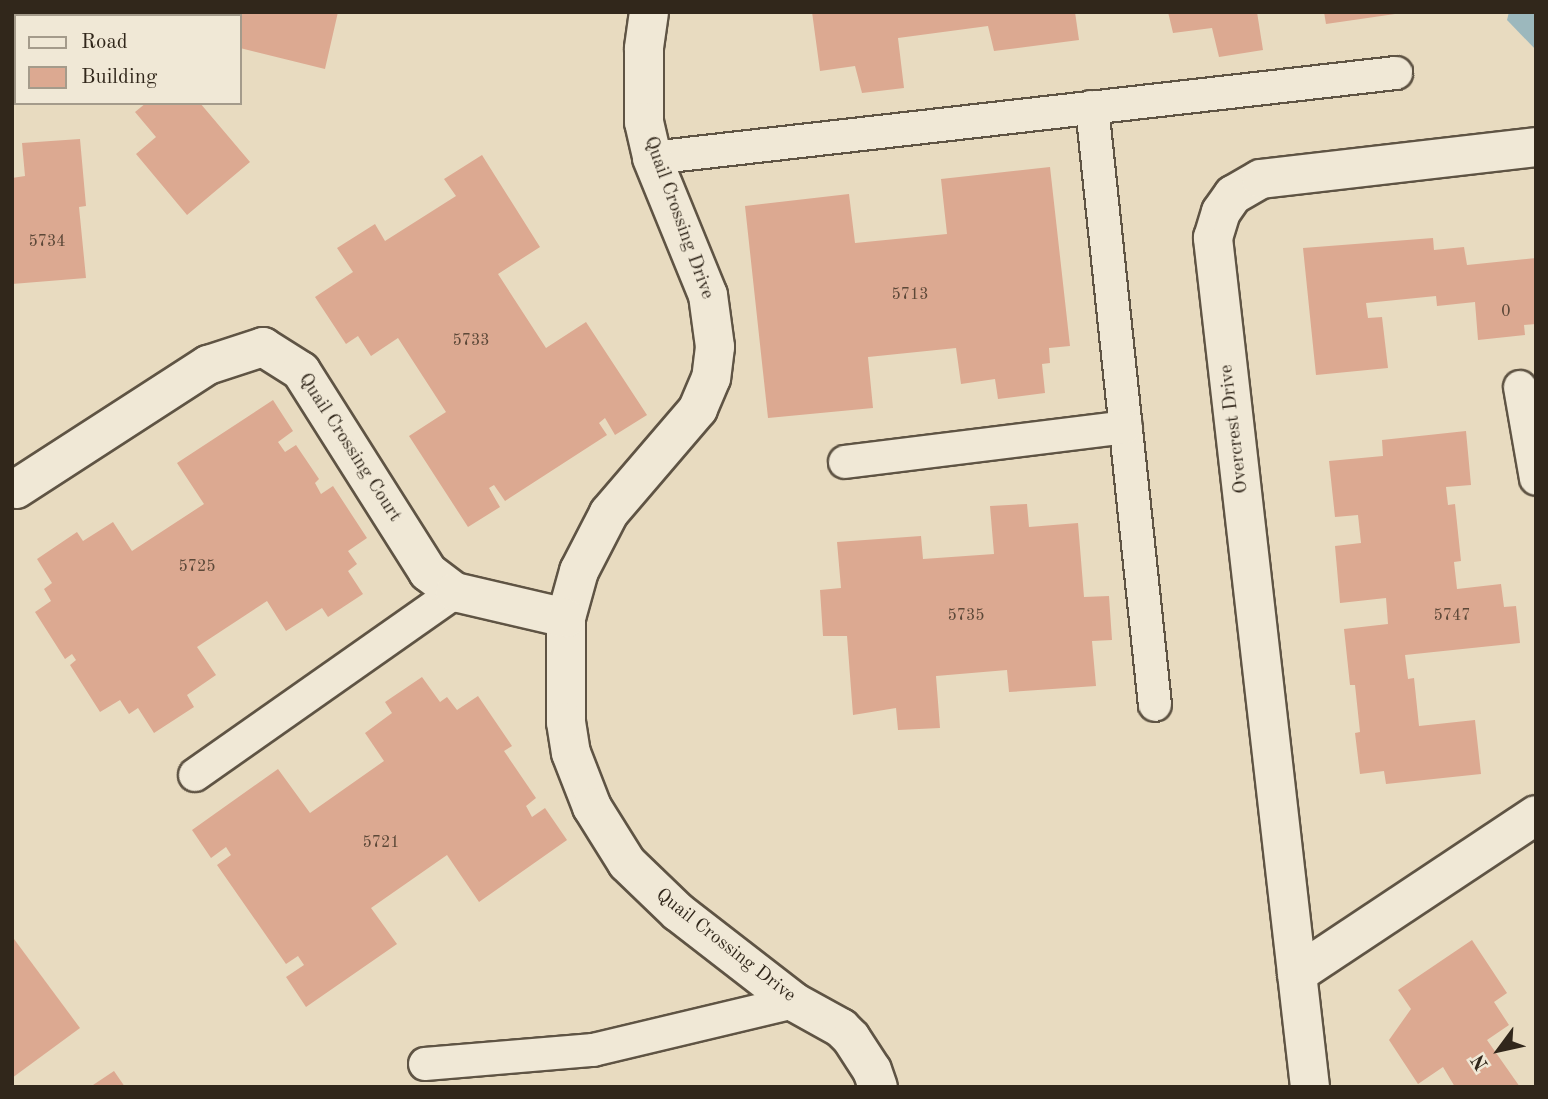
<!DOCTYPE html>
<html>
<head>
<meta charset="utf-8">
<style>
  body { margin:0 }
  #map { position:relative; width:1548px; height:1099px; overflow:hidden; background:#e8dbc0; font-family:"Old Standard TT",serif }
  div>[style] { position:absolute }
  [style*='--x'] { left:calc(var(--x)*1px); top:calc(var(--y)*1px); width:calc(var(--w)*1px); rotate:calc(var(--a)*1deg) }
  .water>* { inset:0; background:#9cb8bd }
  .building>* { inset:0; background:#dca991 }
  .roads { filter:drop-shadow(2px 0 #5f5444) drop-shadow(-2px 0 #5f5444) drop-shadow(0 2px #5f5444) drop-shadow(0 -2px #5f5444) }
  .service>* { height:32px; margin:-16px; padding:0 16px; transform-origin:16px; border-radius:16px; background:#f0e8d6 }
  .minor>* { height:38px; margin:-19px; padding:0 19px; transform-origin:19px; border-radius:19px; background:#f0e8d6 }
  span { translate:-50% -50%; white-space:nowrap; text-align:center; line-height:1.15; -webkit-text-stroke:5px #f0e8d6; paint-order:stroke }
  .number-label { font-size:16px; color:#5c4838 }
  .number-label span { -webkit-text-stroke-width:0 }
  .street-label { font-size:19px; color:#31271b }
  .frame { position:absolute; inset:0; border:14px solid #31271b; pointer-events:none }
  .legend { position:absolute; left:14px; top:14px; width:228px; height:91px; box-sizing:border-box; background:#f0e8d6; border:2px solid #a49b8b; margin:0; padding:9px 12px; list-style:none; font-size:21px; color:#31271b }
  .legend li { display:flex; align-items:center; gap:14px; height:35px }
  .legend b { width:35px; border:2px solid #a49b8b }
  .north { position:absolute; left:1464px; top:1015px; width:70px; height:70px; -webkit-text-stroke:5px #f0e8d6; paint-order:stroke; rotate:237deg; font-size:19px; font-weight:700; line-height:28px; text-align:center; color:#31271b }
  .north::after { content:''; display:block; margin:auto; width:24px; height:32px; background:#31271b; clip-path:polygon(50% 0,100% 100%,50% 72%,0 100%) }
</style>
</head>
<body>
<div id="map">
  <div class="water">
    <div style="clip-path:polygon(1509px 12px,1536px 12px,1536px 50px,1507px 20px)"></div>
  </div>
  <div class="building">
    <div style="clip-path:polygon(229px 12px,338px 12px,325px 69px,240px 48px,240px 16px,228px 16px)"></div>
    <div style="clip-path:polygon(812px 12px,1075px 12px,1079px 40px,994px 51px,988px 26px,898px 38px,904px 88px,862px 93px,855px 66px,820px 71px)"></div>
    <div style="clip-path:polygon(1168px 12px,1257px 12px,1263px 50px,1219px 57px,1212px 28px,1173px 33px)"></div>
    <div style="clip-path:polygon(1324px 12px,1395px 12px,1395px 14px,1326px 24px)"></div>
    <div style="clip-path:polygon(146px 103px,200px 103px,250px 162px,187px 215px,136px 154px,156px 137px,135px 112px)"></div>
    <div style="clip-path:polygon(80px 139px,86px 206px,79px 207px,86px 278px,12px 284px,12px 178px,25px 176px,22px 143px)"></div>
    <div style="clip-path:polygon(482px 155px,540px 247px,498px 274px,546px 348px,586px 322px,647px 415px,615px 435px,605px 418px,599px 423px,607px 435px,505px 501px,494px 485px,489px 488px,500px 507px,468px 527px,409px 436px,446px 412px,398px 338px,371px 356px,358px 336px,346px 344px,315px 297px,353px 272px,337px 248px,375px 224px,385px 241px,456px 196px,444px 179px)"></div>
    <div style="clip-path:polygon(1050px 167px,1070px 346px,1049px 348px,1050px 363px,1042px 364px,1045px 393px,998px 399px,995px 379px,961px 384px,956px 348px,868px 357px,873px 408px,768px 418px,745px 206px,849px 194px,855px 243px,947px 234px,941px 179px)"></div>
    <div style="clip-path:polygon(1433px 238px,1434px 250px,1464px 247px,1467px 265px,1536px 258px,1536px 324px,1524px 325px,1525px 335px,1478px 340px,1475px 302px,1437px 306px,1436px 296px,1366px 303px,1368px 318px,1382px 317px,1388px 368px,1316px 375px,1303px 248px)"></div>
    <div style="clip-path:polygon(273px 400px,293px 431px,278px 442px,285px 452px,296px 445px,319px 479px,315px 483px,321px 494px,333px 486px,367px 538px,348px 551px,357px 564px,348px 571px,363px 594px,328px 617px,322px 608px,286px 631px,267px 601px,197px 647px,216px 675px,187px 695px,194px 707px,154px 733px,138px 708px,129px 714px,120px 700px,100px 712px,70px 665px,76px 660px,72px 654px,65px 659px,35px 612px,51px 601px,44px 589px,52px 583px,37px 559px,77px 532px,83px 541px,113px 522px,132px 551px,204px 504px,177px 463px)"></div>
    <div style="clip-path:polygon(1466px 431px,1471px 485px,1446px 487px,1448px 505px,1455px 504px,1461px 561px,1454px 562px,1457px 589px,1501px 584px,1504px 607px,1516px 606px,1520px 643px,1405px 655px,1408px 679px,1414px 678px,1419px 726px,1475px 720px,1481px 774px,1386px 784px,1384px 771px,1360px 774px,1355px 733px,1360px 732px,1355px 685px,1350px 685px,1344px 629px,1388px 624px,1386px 598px,1340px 603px,1335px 546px,1361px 543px,1358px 515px,1335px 517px,1329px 461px,1383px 456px,1382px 440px)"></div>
    <div style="clip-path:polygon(1027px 504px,1029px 527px,1078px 523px,1084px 597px,1109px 596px,1112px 640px,1092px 641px,1096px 686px,1009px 692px,1007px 670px,936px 676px,940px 728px,898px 730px,896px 708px,853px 715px,847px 636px,823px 636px,820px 590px,841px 588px,837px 542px,921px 536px,923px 559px,994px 554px,990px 506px)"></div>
    <div style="clip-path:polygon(422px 677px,440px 702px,447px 697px,457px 710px,478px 696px,512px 746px,504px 751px,536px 798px,526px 806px,532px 817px,545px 808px,567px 840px,479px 902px,447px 855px,371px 908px,397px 944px,306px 1007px,286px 977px,304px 965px,298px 956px,286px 964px,217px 865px,231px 855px,226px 847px,211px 858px,192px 830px,278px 769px,310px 813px,384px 761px,365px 733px,392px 713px,385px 702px)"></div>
    <div style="clip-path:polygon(14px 939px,80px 1028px,12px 1078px,12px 940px)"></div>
    <div style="clip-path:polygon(1472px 940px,1507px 993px,1494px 1002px,1509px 1025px,1487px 1040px,1520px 1087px,1455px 1087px,1443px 1067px,1418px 1084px,1389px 1040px,1411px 1009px,1398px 990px)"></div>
    <div style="clip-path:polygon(114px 1071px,125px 1087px,90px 1087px)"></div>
  </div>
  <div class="roads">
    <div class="service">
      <div style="--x:1092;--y:107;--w:601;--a:83.99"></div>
      <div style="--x:652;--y:158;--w:749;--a:-6.52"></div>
      <div style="--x:1520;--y:387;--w:93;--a:80.1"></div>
      <div style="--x:845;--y:462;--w:283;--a:-7.1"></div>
      <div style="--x:195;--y:775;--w:318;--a:-35.1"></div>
      <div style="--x:425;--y:1064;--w:169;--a:-4.8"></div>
      <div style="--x:593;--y:1050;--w:207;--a:-13.4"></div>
    </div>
    <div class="minor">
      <div style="--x:649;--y:12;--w:37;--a:98"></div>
      <div style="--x:644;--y:49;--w:73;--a:90"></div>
      <div style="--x:644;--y:122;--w:37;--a:77"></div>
      <div style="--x:652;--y:158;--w:148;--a:67.8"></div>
      <div style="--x:708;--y:295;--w:52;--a:82.3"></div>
      <div style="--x:715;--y:347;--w:31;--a:97"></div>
      <div style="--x:711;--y:378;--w:34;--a:113"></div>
      <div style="--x:698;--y:409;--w:137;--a:130.6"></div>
      <div style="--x:609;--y:513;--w:65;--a:117.3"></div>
      <div style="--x:579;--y:571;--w:49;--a:105.5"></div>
      <div style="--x:566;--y:618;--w:104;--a:90"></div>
      <div style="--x:566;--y:722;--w:31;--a:81"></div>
      <div style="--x:571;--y:753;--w:58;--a:68.7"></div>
      <div style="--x:592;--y:807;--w:66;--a:58"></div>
      <div style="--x:627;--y:863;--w:71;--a:43.9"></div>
      <div style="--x:678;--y:912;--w:147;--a:37.8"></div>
      <div style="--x:794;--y:1002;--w:54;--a:29"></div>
      <div style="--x:841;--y:1028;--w:14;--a:45"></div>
      <div style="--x:851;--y:1038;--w:38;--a:57"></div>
      <div style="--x:872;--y:1070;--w:18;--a:71"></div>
      <div style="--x:16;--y:489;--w:229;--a:-32.9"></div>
      <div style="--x:208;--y:365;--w:58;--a:-18.1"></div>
      <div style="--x:263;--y:347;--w:45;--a:32.3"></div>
      <div style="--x:301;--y:371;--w:238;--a:57.7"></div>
      <div style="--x:428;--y:572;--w:34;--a:37"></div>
      <div style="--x:455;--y:592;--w:114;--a:13.2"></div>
      <div style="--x:1297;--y:974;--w:287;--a:-33.6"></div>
      <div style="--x:1310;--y:1087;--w:855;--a:-96.52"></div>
      <div style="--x:1213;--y:238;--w:27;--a:-73"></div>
      <div style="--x:1221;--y:212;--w:21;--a:-55"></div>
      <div style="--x:1233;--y:195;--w:32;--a:-30"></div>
      <div style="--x:1261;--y:179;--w:277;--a:-6.6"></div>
    </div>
  </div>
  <div class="number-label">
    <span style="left:47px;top:242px">5734</span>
    <span style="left:910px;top:295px">5713</span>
    <span style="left:1506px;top:312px">0</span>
    <span style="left:471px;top:341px">5733</span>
    <span style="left:197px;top:567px">5725</span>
    <span style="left:966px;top:616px">5735</span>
    <span style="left:1452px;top:616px">5747</span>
    <span style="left:381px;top:843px">5721</span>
  </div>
  <div class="street-label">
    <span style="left:678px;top:218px;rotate:70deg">Quail Crossing Drive</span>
    <span style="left:1235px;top:429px;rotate:-97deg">Overcrest Drive</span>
    <span style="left:349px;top:448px;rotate:57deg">Quail Crossing Court</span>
    <span style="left:725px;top:946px;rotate:38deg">Quail Crossing Drive</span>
  </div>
  <div class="frame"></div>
  <ul class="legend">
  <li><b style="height:9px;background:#f0e8d6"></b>Road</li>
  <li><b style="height:19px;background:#dca991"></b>Building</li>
  </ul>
  <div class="north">N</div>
</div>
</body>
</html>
